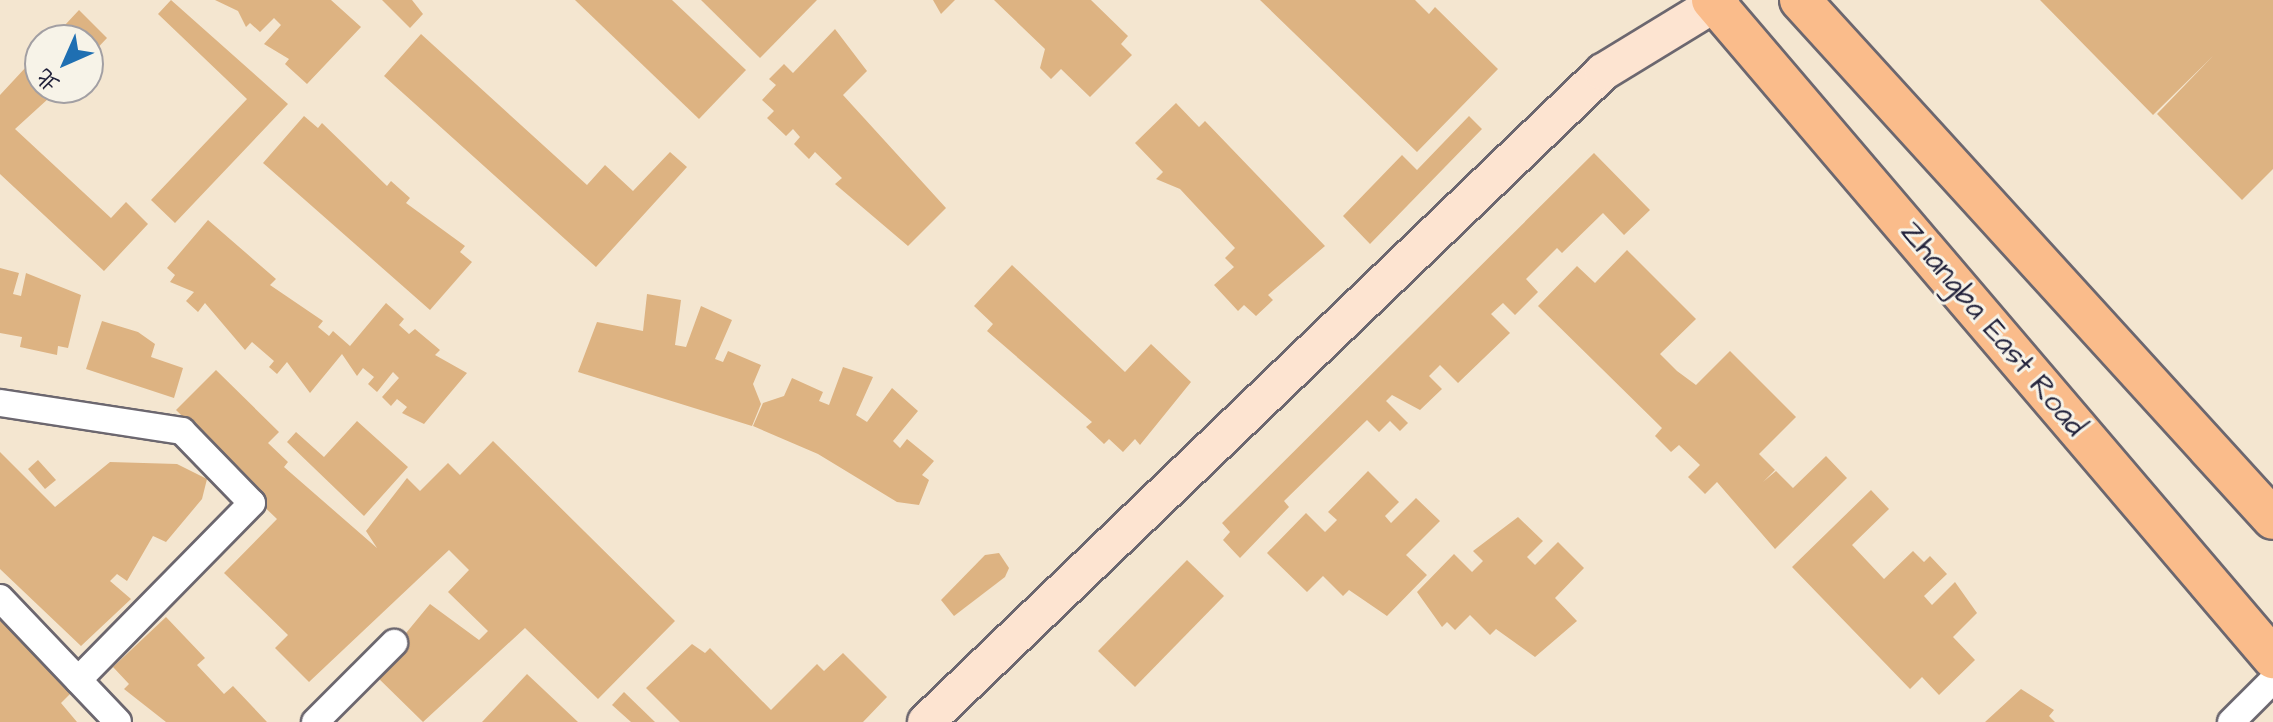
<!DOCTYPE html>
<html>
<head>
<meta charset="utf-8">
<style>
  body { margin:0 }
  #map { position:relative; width:2273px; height:722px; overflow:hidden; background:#f4e6d0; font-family:"Architects Daughter","LXGW WenKai TC",sans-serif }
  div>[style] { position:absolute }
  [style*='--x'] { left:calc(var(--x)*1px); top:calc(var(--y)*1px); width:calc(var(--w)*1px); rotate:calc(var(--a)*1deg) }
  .building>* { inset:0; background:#ddb382 }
  .roads { filter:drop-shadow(2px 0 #6c676f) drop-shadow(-2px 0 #6c676f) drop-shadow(0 2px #6c676f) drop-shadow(0 -2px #6c676f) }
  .street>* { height:26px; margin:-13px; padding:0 13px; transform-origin:13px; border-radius:13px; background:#fff }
  .secondary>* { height:36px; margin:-18px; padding:0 18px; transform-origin:18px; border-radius:18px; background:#fde4d1 }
  .primary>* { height:40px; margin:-20px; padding:0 20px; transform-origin:20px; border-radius:20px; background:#fabc8b }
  span { translate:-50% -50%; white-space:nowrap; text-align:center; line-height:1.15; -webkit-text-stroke:6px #f7f3e8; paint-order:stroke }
  .street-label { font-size:30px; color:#22223b }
  .north { position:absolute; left:24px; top:24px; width:80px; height:80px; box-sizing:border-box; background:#f7f3e8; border:2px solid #a29fa3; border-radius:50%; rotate:225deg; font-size:22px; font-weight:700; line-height:32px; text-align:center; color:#22223b }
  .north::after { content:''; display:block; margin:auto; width:28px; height:36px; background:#1f6fb2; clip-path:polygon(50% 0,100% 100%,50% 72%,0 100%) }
</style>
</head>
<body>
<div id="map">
  <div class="building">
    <div style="clip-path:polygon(171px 0,288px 104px,175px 223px,151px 200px,247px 99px,158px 14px)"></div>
    <div style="clip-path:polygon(215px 0,331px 0,361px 27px,307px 84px,285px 64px,289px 59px,264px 44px,281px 25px,274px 18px,260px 32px,250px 23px,246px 27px,238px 11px)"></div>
    <div style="clip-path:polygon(382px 0,412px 0,423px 14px,410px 28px)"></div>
    <div style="clip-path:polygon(575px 0,672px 0,746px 70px,699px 119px)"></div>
    <div style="clip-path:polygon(701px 0,817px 0,760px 58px)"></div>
    <div style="clip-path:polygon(933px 0,955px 0,941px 14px)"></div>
    <div style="clip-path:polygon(994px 0,1091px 0,1128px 36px,1121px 44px,1132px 55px,1090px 97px,1061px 69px,1051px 79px,1040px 68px,1045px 49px)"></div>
    <div style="clip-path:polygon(1260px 0,1415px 0,1429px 14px,1435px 7px,1498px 69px,1417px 152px)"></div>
    <div style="clip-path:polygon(2040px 0,2273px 0,2273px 169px,2242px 200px,2157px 114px,2213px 56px,2153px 115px)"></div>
    <div style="clip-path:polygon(79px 10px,107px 38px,88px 58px,88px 40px,51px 40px)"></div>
    <div style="clip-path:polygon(835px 29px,867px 71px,843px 95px,946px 208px,908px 246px,835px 184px,842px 178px,815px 152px,809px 159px,794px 144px,800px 137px,793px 129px,786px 136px,767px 118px,774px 111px,762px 100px,776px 85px,769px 79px,784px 64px,793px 73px)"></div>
    <div style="clip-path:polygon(421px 34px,587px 185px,605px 165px,633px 191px,670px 152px,687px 167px,596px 267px,384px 76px)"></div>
    <div style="clip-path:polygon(40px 52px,40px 88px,60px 88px,15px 129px,111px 218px,126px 202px,148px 224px,104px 271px,0 174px,0 95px)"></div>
    <div style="clip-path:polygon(1176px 103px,1199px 127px,1205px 121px,1325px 246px,1268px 295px,1273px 300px,1256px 316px,1244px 305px,1238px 311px,1214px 285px,1234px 267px,1225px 258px,1235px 248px,1180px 189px,1156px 179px,1163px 172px,1135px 143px)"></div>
    <div style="clip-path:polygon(304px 116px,318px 128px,322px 123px,387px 186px,391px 181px,410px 198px,406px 203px,465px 246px,460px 252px,472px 262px,430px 310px,263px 163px)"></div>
    <div style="clip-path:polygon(1469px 116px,1482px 129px,1370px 244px,1343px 216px,1402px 155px,1417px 170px)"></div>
    <div style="clip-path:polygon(1594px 153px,1650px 210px,1624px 235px,1603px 213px,1562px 253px,1557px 248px,1526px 279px,1538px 292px,1515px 315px,1503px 303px,1491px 314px,1510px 333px,1458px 383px,1440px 365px,1429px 376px,1442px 389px,1420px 410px,1392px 395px,1386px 401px,1408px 423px,1400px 431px,1390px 421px,1379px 432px,1367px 420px,1284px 501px,1289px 507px,1240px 558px,1223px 540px,1230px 532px,1222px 523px)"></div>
    <div style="clip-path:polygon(208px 220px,276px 279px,270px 285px,323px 321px,318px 327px,329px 336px,333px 331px,350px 346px,386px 303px,404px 319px,399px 325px,409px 334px,415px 329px,440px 350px,435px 355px,467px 373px,424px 424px,402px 413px,407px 407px,397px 399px,391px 406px,382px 397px,399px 378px,393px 372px,377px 392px,368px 384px,374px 377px,363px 368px,357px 376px,342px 354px,310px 393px,287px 362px,277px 374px,269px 367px,274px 361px,252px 342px,245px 350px,205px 303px,198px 312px,186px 301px,194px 292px,170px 282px,175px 275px,167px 268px)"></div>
    <div style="clip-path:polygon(1627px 250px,1696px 319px,1660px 354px,1677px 371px,1696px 385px,1730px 351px,1796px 417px,1759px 454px,1775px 470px,1763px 482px,1776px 471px,1793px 488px,1826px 456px,1847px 478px,1775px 549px,1717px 482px,1705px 494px,1688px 477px,1700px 465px,1679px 445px,1671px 452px,1655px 436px,1662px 428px,1538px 306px,1577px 266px,1595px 283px)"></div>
    <div style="clip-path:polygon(1012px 265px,1125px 372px,1151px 344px,1191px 382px,1140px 445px,1135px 439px,1123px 452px,1109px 439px,1104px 444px,1086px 427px,1092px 422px,987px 331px,993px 324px,974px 306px)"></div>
    <div style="clip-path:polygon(0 268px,19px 273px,13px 294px,21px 296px,26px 273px,81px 295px,68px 348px,58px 346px,57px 355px,20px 347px,22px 337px,0 333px)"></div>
    <div style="clip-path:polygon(647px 294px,681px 300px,675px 345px,686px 347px,701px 306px,732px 320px,715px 359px,723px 362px,728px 351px,761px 365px,753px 384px,761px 404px,752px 426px,578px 372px,597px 322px,643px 331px)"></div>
    <div style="clip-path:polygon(102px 321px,138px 332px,155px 344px,151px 357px,183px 368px,174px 398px,86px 369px)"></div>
    <div style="clip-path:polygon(843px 367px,873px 377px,856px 415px,867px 422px,892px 388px,918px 411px,893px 441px,900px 448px,907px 439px,934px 461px,922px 475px,929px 480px,919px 505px,897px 502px,818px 454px,753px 426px,763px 403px,784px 396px,792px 378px,823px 392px,819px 401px,829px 405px)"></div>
    <div style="clip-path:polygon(216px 370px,279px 432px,268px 443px,288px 462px,284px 467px,377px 548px,366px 531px,407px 478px,420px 491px,448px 463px,460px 475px,493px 441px,675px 621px,598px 699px,525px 628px,423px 722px,373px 673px,430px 604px,479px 640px,488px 631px,448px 592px,469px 570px,449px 550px,309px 682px,275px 648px,288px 635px,224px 573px,277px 519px,254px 497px,260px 492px,176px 410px)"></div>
    <div style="clip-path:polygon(357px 421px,408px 467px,364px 516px,287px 442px,296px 432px,324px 457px)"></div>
    <div style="clip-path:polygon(0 452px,55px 507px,110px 462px,177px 464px,207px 479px,202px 499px,166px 542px,153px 536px,127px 581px,117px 574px,110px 581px,131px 599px,81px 646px,0 569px)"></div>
    <div style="clip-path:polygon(38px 460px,56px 480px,45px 489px,28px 469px)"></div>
    <div style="clip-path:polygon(1368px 471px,1399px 502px,1385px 516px,1391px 523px,1416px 498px,1440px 521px,1406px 555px,1427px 575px,1387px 616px,1349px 590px,1343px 596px,1323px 576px,1307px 592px,1267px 553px,1306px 513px,1325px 532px,1337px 520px,1328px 512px)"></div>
    <div style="clip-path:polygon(1871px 490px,1889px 509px,1852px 545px,1884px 579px,1913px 551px,1924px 562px,1930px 556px,1947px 574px,1924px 596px,1932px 605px,1955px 582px,1977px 613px,1953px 637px,1975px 660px,1939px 695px,1922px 677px,1910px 689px,1792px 567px)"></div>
    <div style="clip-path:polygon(1518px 517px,1543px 541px,1527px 557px,1535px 565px,1558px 542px,1584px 568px,1555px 598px,1577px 621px,1535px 657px,1496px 629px,1490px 635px,1470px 615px,1455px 630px,1447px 622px,1442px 627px,1417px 592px,1454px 554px,1472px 572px,1483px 561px,1473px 551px)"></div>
    <div style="clip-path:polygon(999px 553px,1009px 568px,1005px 577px,954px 616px,941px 600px,985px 555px)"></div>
    <div style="clip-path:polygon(1187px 560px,1224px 596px,1135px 687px,1098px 651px)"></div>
    <div style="clip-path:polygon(0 603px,81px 683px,61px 703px,77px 722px,0 722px)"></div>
    <div style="clip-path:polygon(166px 617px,205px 658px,197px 665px,224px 694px,233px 686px,267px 722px,166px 722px,124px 689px,129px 684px,113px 667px)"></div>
    <div style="clip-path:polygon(692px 644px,705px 653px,710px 648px,771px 710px,817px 664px,824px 671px,843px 653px,887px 697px,863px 722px,680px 722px,646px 688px)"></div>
    <div style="clip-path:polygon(527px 674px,578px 722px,482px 722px)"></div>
    <div style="clip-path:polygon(2021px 689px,2054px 710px,2049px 716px,2055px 722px,1985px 722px)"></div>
    <div style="clip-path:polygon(624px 692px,655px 722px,631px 722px,612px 705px)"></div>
  </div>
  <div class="roads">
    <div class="street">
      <div style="--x:0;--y:403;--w:184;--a:8.7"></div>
      <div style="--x:182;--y:431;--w:100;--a:45.8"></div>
      <div style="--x:252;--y:503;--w:248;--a:134.5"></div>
      <div style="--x:0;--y:598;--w:171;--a:46.4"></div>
      <div style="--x:315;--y:722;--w:112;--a:-45"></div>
      <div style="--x:2231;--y:722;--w:59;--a:-45"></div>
    </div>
    <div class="secondary">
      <div style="--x:926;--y:722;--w:939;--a:-43.83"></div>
      <div style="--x:1603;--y:72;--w:138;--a:-31.4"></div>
    </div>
    <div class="primary">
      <div style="--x:1712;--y:0;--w:865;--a:49.55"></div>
      <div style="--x:1800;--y:0;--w:702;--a:47.65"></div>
    </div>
  </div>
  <div class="street-label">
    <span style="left:1993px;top:329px;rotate:50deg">Zhangba East Road</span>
  </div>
  <div class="north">北</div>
</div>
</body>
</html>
